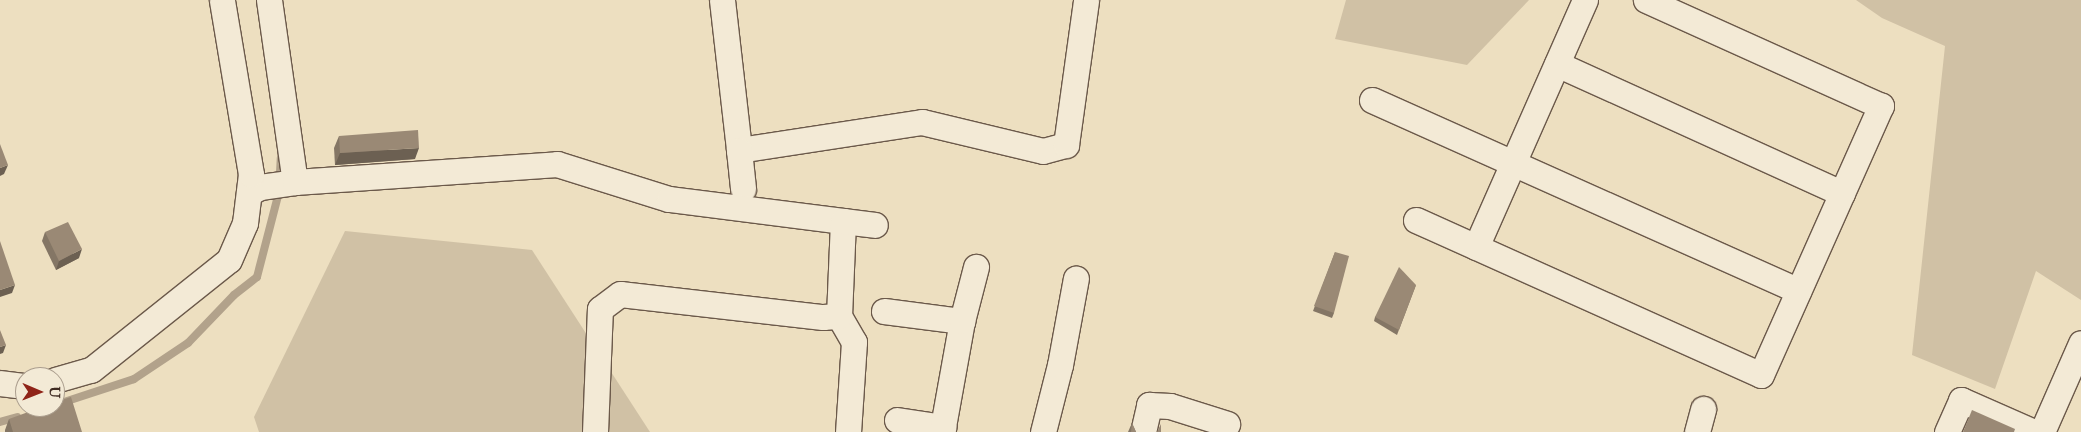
<!DOCTYPE html>
<html>
<head>
<meta charset="utf-8">
<style>
  body { margin:0 }
  #map { position:relative; width:2081px; height:432px; overflow:hidden; background:#eddfc0; font-family:"IM FELL Double Pica",serif }
  div>[style] { position:absolute }
  [style*='--x'] { left:calc(var(--x)*1px); top:calc(var(--y)*1px); width:calc(var(--w)*1px); rotate:calc(var(--a)*1deg) }
  .green>* { inset:0; background:#d0c1a5 }
  .stream>* { height:8px; margin:-4px; padding:0 4px; transform-origin:4px; border-radius:4px; background:#b2a28b }
  .roads { filter:drop-shadow(1px 0 #6b594a) drop-shadow(-1px 0 #6b594a) drop-shadow(0 1px #6b594a) drop-shadow(0 -1px #6b594a) }
  .minor>* { height:25px; margin:-12.5px; padding:0 12.5px; transform-origin:12.5px; border-radius:12.5px; background:#f3ead6 }
  .wall>* { inset:0; background:#847665 }
  .shaded-wall>* { inset:0; background:#6c6052 }
  .building>* { inset:0; background:#9a8975 }
  span { translate:-50% -50%; white-space:nowrap; text-align:center; line-height:1.15; -webkit-text-stroke:4px #f3ead6; paint-order:stroke }
  .north { position:absolute; left:15px; top:367px; width:50px; height:50px; box-sizing:border-box; background:#f3ead6; border:1px solid #ab9e8e; border-radius:50%; rotate:91deg; font-size:14px; font-weight:700; line-height:20px; text-align:center; color:#402c23 }
  .north::after { content:''; display:block; margin:auto; width:18px; height:22px; background:#8f2418; clip-path:polygon(50% 0,100% 100%,50% 72%,0 100%) }
</style>
</head>
<body>
<div id="map">
  <div class="green">
    <div style="clip-path:polygon(1346px 0,1529px 0,1467px 65px,1335px 39px)"></div>
    <div style="clip-path:polygon(1856px 0,2081px 0,2081px 300px,2036px 271px,1995px 389px,1912px 355px,1945px 46px,1882px 18px)"></div>
    <div style="clip-path:polygon(345px 231px,532px 250px,650px 432px,259px 432px,254px 417px)"></div>
  </div>
  <div class="stream">
    <div style="--x:55;--y:405;--w:83;--a:-18.2"></div>
    <div style="--x:134;--y:379;--w:65;--a:-33.7"></div>
    <div style="--x:188;--y:343;--w:66;--a:-46.2"></div>
    <div style="--x:234;--y:295;--w:29;--a:-38"></div>
    <div style="--x:257;--y:277;--w:88;--a:-75.5"></div>
    <div style="--x:279;--y:192;--w:34;--a:-87"></div>
    <div style="--x:0;--y:422;--w:18;--a:-16"></div>
  </div>
  <div class="roads">
    <div class="minor">
      <div style="--x:269;--y:0;--w:184;--a:81.9"></div>
      <div style="--x:722;--y:0;--w:151;--a:83.5"></div>
      <div style="--x:739;--y:150;--w:185;--a:-8.7"></div>
      <div style="--x:922;--y:122;--w:124;--a:13.5"></div>
      <div style="--x:1043;--y:151;--w:24;--a:-15"></div>
      <div style="--x:1066;--y:145;--w:146;--a:-82.1"></div>
      <div style="--x:1557;--y:64;--w:313;--a:24.4"></div>
      <div style="--x:1372;--y:100;--w:467;--a:24.1"></div>
      <div style="--x:739;--y:150;--w:39;--a:84"></div>
      <div style="--x:249;--y:193;--w:13;--a:-29"></div>
      <div style="--x:260;--y:187;--w:35;--a:-8"></div>
      <div style="--x:295;--y:182;--w:263;--a:-3.9"></div>
      <div style="--x:557;--y:164;--w:117;--a:17.4"></div>
      <div style="--x:669;--y:199;--w:175;--a:7.2"></div>
      <div style="--x:843;--y:221;--w:95;--a:92.4"></div>
      <div style="--x:839;--y:316;--w:30;--a:60"></div>
      <div style="--x:854;--y:342;--w:90;--a:93.8"></div>
      <div style="--x:1416;--y:220;--w:378;--a:24.2"></div>
      <div style="--x:1761;--y:375;--w:295;--a:-66"></div>
      <div style="--x:1881;--y:106;--w:258;--a:-155.7"></div>
      <div style="--x:843;--y:221;--w:32;--a:7"></div>
      <div style="--x:1476;--y:247;--w:270;--a:-66.2"></div>
      <div style="--x:884;--y:311;--w:79;--a:7.3"></div>
      <div style="--x:55;--y:380;--w:37;--a:-16"></div>
      <div style="--x:91;--y:370;--w:176;--a:-38.6"></div>
      <div style="--x:229;--y:260;--w:40;--a:-66.6"></div>
      <div style="--x:245;--y:223;--w:49;--a:-83"></div>
      <div style="--x:251;--y:174;--w:176;--a:-99.5"></div>
      <div style="--x:0;--y:383;--w:25;--a:7"></div>
      <div style="--x:897;--y:420;--w:47;--a:8.7"></div>
      <div style="--x:595;--y:432;--w:123;--a:-87.7"></div>
      <div style="--x:600;--y:309;--w:25;--a:-37"></div>
      <div style="--x:620;--y:294;--w:204;--a:6.5"></div>
      <div style="--x:823;--y:317;--w:16;--a:-4"></div>
      <div style="--x:942;--y:432;--w:113;--a:-79.8"></div>
      <div style="--x:962;--y:321;--w:56;--a:-75.5"></div>
      <div style="--x:1043;--y:432;--w:69;--a:-75.8"></div>
      <div style="--x:1060;--y:365;--w:88;--a:-79.6"></div>
      <div style="--x:1143;--y:432;--w:28;--a:-77"></div>
      <div style="--x:1149;--y:405;--w:21;--a:3"></div>
      <div style="--x:1170;--y:406;--w:60;--a:17.5"></div>
      <div style="--x:1697;--y:432;--w:24;--a:-75"></div>
      <div style="--x:1947;--y:432;--w:35;--a:-66"></div>
      <div style="--x:1961;--y:400;--w:80;--a:23.7"></div>
      <div style="--x:2042;--y:432;--w:97;--a:-66.3"></div>
    </div>
  </div>
  <div class="wall">
    <div style="clip-path:polygon(339px 136px,415px 159px,335px 165px,334px 148px)"></div>
    <div style="clip-path:polygon(45px 232px,79px 258px,56px 270px,42px 241px)"></div>
    <div style="clip-path:polygon(1335px 252px,1334px 313px,1332px 318px,1313px 311px)"></div>
    <div style="clip-path:polygon(1416px 285px,1397px 335px,1374px 321px,1375px 317px)"></div>
    <div style="clip-path:polygon(9px 419px,82px 432px,5px 432px,5px 430px)"></div>
    <div style="clip-path:polygon(1132px 423px,1136px 432px,1128px 432px)"></div>
  </div>
  <div class="shaded-wall">
    <div style="clip-path:polygon(419px 148px,415px 159px,335px 165px,340px 153px)"></div>
    <div style="clip-path:polygon(8px 165px,4px 174px,0 176px,0 168px)"></div>
    <div style="clip-path:polygon(82px 249px,79px 258px,56px 270px,59px 261px)"></div>
    <div style="clip-path:polygon(15px 285px,12px 293px,0 297px,0 290px)"></div>
    <div style="clip-path:polygon(6px 345px,3px 353px,0 354px,0 347px)"></div>
  </div>
  <div class="building">
    <div style="clip-path:polygon(418px 130px,419px 148px,340px 153px,339px 136px)"></div>
    <div style="clip-path:polygon(0 144px,8px 165px,0 168px)"></div>
    <div style="clip-path:polygon(68px 222px,82px 249px,59px 261px,45px 232px)"></div>
    <div style="clip-path:polygon(0 241px,15px 285px,0 290px)"></div>
    <div style="clip-path:polygon(1335px 252px,1349px 256px,1334px 313px,1314px 306px)"></div>
    <div style="clip-path:polygon(1399px 267px,1416px 285px,1399px 330px,1375px 317px)"></div>
    <div style="clip-path:polygon(0 330px,6px 345px,0 347px)"></div>
    <div style="clip-path:polygon(71px 397px,82px 432px,13px 432px,9px 419px,42px 407px,55px 407px,55px 402px)"></div>
    <div style="clip-path:polygon(1972px 410px,2015px 429px,2014px 432px,1963px 432px)"></div>
    <div style="clip-path:polygon(1132px 423px,1136px 432px,1131px 432px)"></div>
    <div style="clip-path:polygon(1161px 424px,1161px 432px,1157px 432px)"></div>
  </div>
  <div class="north">U</div>
</div>
</body>
</html>
